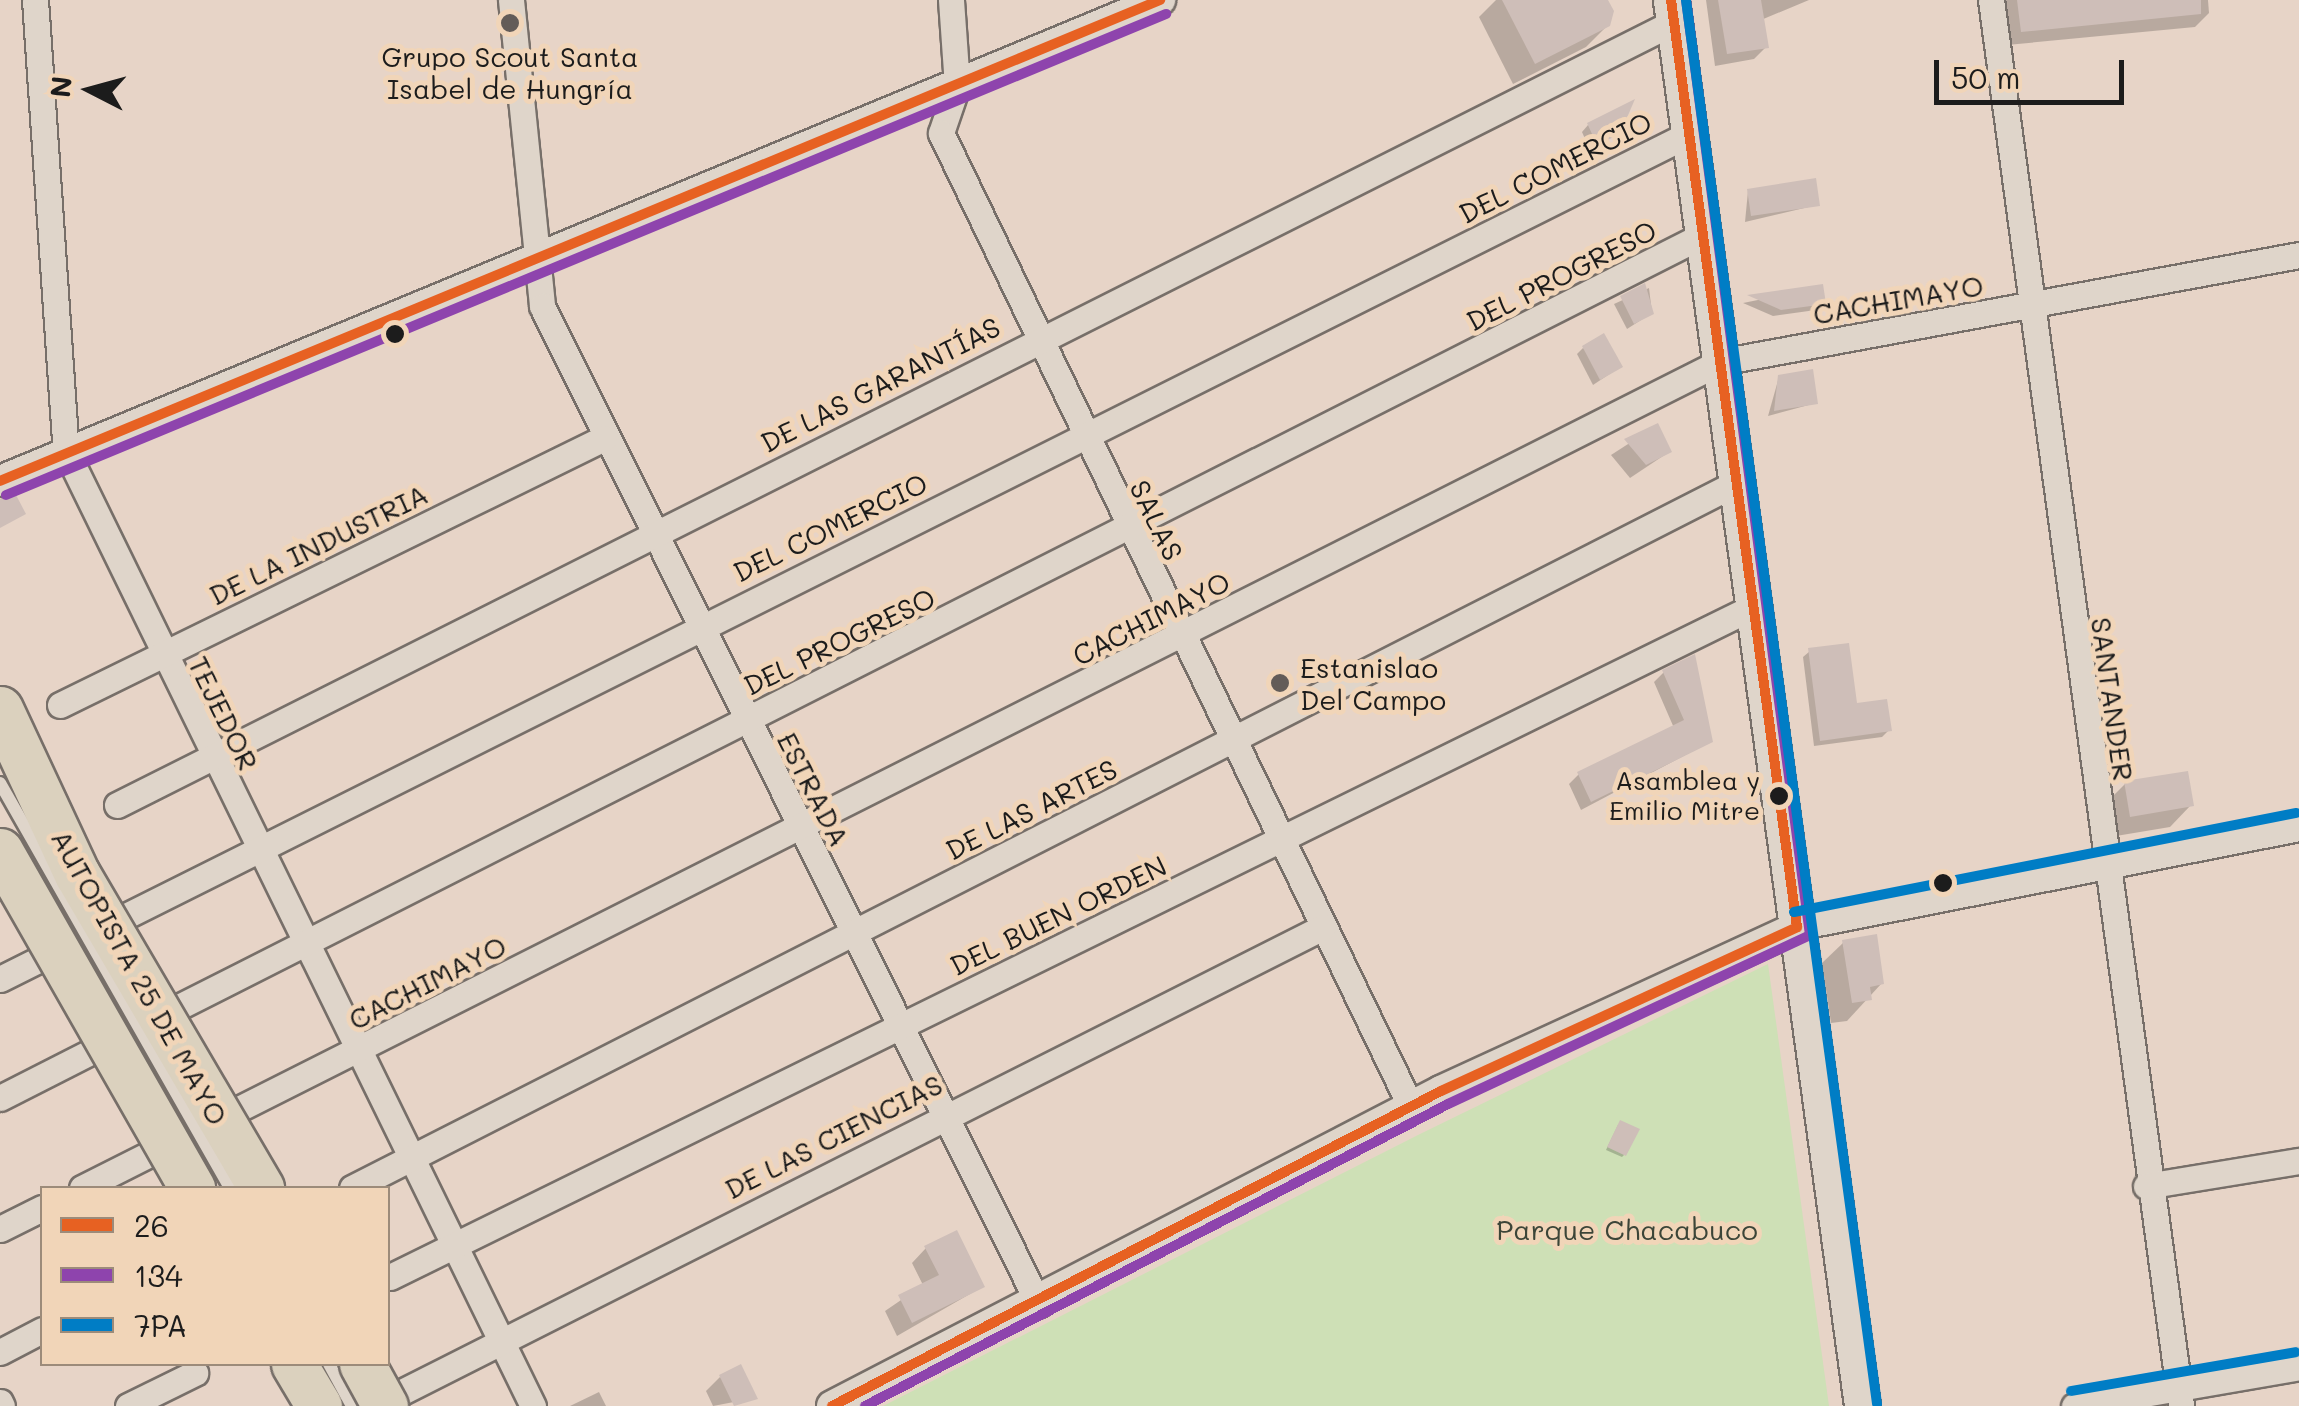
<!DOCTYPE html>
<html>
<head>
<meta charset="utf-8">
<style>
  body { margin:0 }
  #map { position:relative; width:2299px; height:1406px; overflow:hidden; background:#e7d4c7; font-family:Mali,sans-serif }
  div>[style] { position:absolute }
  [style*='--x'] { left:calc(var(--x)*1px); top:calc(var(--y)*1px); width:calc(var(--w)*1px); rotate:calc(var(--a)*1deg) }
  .green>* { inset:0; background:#cee0b6 }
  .shadow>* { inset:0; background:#0003 }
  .building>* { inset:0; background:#cebeb8 }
  .roads { filter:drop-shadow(2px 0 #776f69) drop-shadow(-2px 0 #776f69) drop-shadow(0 2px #776f69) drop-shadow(0 -2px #776f69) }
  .service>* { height:12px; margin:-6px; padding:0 6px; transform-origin:6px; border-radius:6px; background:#dfd5ca }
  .minor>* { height:25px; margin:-12.5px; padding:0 12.5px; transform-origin:12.5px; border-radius:12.5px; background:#dfd5ca }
  .tertiary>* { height:30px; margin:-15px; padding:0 15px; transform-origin:15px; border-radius:15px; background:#dfd5ca }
  .secondary>* { height:35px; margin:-17.5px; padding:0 17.5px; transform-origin:17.5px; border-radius:17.5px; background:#dfd5ca }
  .motorway>* { height:45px; margin:-22.5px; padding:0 22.5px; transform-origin:22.5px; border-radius:22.5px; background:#dbd1be }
  .bridges { filter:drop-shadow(2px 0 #776f69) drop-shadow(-2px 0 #776f69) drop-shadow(0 2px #776f69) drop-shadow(0 -2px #776f69) }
  .service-bridge>* { height:12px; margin:-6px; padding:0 6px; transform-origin:6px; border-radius:6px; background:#dfd5ca }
  .motorway-bridge>* { height:45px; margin:-22.5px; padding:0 22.5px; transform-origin:22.5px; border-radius:22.5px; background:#dbd1be }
  .bus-1>* { height:10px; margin:-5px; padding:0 5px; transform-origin:5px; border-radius:5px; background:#e76122 }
  .bus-2>* { height:10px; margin:-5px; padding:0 5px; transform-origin:5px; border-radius:5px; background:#8e44ad }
  .bus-3>* { height:10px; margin:-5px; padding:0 5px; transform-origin:5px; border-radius:5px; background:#007dc5 }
  .dots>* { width:28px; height:28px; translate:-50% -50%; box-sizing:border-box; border:5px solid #f1d5b8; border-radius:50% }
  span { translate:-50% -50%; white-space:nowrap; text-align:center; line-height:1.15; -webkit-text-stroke:10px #f1d5b8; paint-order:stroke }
  .bus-label { font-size:26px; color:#1c1c1c }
  .right { translate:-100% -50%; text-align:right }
  .poi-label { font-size:28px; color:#1c1c1c }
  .left { translate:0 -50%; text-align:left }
  .street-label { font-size:28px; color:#1c1c1c }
  .park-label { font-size:28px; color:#3c4538 }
  .legend { position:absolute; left:40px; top:1186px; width:350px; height:180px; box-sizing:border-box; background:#f1d5b8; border:2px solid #9c8b7a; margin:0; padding:12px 18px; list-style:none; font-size:30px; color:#1c1c1c }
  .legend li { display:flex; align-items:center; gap:20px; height:50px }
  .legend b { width:50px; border:2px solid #9c8b7a }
  .north { position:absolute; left:40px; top:40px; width:100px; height:100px; -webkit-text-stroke:8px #f1d5b8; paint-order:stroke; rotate:276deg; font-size:28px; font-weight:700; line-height:40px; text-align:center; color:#1c1c1c }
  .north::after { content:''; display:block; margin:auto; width:35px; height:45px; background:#1c1c1c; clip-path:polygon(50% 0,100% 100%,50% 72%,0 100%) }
  .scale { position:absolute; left:1934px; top:60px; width:190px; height:45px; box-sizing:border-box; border:5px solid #1c1c1c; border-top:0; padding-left:12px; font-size:30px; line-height:35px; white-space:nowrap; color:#1c1c1c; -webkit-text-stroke:8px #f1d5b8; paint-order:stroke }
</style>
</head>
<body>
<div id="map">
  <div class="green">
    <div style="clip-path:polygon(1768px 964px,1829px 1406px,883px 1406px,1420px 1134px)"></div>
  </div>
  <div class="shadow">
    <div style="clip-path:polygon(1496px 0,1605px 0,1608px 25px,1586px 47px,1513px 84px,1479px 17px)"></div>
    <div style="clip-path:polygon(1706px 0,1809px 0,1761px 20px,1766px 47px,1754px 59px,1715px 66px)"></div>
    <div style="clip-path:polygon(2002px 0,2208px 0,2209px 13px,2195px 27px,2007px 45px)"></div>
    <div style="clip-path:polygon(1588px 125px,1618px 133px,1590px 150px,1582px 132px)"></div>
    <div style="clip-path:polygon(1748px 191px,1817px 205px,1745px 222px)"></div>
    <div style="clip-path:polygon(1821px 287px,1816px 310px,1773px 316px,1743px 303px)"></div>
    <div style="clip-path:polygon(1649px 288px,1652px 313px,1627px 329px,1614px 304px)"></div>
    <div style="clip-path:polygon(1583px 348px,1620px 367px,1593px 385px,1577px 354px)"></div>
    <div style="clip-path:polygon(1779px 377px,1816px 403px,1768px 416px)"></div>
    <div style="clip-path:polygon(1656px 426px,1669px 452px,1630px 478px,1611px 455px)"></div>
    <div style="clip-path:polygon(1810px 651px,1854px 706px,1889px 730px,1882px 737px,1814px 746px,1803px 657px)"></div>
    <div style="clip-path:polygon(1664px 672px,1710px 742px,1581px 810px,1569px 784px,1579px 774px,1674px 728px,1654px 682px)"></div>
    <div style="clip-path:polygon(2126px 783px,2191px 805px,2170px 827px,2110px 837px,2104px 805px)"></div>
    <div style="clip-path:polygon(1844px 942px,1882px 983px,1847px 1021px,1831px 1023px,1822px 963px)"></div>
    <div style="clip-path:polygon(1618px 1125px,1624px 1155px,1622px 1157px,1606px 1150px)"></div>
    <div style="clip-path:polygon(926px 1248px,982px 1287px,897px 1336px,885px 1311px,923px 1285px,912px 1263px)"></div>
    <div style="clip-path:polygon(720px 1377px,755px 1398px,713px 1406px,706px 1391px)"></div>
    <div style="clip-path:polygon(599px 1392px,606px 1406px,570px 1406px)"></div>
  </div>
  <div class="building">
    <div style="clip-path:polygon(1502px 0,1608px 0,1614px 11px,1610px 26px,1535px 64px)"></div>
    <div style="clip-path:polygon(1718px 0,1761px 0,1769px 48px,1727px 54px)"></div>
    <div style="clip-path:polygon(2017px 0,2201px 0,2201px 14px,2021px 32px)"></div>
    <div style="clip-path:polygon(1635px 99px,1620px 134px,1597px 145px,1587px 123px)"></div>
    <div style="clip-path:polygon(1816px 178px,1820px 206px,1751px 216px,1747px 189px)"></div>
    <div style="clip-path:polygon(1645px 283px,1654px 314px,1634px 324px,1620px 296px)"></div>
    <div style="clip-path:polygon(1823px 284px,1826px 304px,1781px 310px,1747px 295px)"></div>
    <div style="clip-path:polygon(1604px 333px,1623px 367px,1600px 380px,1582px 346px)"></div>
    <div style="clip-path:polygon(1813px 369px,1818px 404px,1774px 411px,1778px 375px)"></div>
    <div style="clip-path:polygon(1658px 423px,1672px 452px,1646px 465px,1624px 439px)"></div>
    <div style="clip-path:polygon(16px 495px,26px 514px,0 528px,0 499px)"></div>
    <div style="clip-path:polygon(1849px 643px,1857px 703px,1887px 699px,1892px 731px,1820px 741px,1808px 648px)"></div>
    <div style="clip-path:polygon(1695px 654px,1713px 742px,1591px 802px,1577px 772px,1684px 720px,1662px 670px)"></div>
    <div style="clip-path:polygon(2188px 771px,2194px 806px,2130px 817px,2124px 781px)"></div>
    <div style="clip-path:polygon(1877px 934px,1884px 984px,1870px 987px,1872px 1000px,1852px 1003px,1842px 940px)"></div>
    <div style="clip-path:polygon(1620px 1120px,1640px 1129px,1626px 1156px,1607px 1147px)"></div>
    <div style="clip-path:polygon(957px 1230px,985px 1287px,912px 1323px,898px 1295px,939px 1275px,924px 1246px)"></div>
    <div style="clip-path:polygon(741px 1364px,758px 1399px,734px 1406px,719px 1375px)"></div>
  </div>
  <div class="roads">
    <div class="service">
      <div style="--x:329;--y:1364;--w:48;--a:61.3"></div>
    </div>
    <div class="minor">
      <div style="--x:35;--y:0;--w:452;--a:86.1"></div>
      <div style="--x:66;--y:451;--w:1063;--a:63.94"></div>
      <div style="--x:511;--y:0;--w:308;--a:84.2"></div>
      <div style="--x:542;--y:306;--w:1115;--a:63.53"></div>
      <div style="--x:951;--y:0;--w:86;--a:86"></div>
      <div style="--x:957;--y:86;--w:50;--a:108.8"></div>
      <div style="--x:941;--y:133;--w:1081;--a:64.24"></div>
      <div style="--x:1991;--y:0;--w:1419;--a:82.3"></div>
      <div style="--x:60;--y:705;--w:606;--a:-26.14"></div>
      <div style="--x:117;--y:805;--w:1743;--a:-26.7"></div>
      <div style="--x:1797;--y:927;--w:512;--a:-11.16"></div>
      <div style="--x:0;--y:979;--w:1889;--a:-26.58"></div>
      <div style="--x:151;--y:1021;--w:1740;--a:-26.86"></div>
      <div style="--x:0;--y:1098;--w:130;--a:-27"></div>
      <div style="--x:2146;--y:1186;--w:155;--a:-9.3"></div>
      <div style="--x:82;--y:1188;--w:1834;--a:-26.76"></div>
      <div style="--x:1720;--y:362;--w:589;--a:-10.47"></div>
      <div style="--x:352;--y:1188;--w:1553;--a:-26.99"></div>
      <div style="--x:0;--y:1229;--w:47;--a:-26.6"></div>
      <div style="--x:390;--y:1277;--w:1519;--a:-26.18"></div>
      <div style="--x:0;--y:1352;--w:47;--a:-27.6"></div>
      <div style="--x:0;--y:1402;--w:4;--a:63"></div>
      <div style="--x:128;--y:1406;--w:75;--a:-26.2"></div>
      <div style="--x:374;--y:1406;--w:1063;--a:-26.78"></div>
      <div style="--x:2074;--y:1406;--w:228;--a:-9.8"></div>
    </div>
    <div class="tertiary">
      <div style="--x:0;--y:481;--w:1256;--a:-22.52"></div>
      <div style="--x:832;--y:1406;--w:686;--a:-27.35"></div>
      <div style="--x:1441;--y:1091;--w:392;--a:-24.7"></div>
    </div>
    <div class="secondary">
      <div style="--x:1671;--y:0;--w:1419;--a:82.26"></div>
    </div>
    <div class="motorway">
      <div style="--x:294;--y:1364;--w:49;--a:59.2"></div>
    </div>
  </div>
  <div class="bridges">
    <div class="service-bridge">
      <div style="--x:0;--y:783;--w:466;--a:60.4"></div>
    </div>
    <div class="motorway-bridge">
      <div style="--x:0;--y:709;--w:182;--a:65"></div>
      <div style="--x:77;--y:874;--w:364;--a:59.6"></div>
      <div style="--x:0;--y:851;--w:388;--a:60.3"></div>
      <div style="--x:362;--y:1364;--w:48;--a:61.3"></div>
    </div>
  </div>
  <div class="bus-1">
    <div style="--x:0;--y:481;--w:1256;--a:-22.52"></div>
    <div style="--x:832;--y:1406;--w:686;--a:-27.35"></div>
    <div style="--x:1441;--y:1091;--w:392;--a:-24.7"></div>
    <div style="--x:1797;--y:927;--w:936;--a:-97.74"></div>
  </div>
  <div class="bus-2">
    <div style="--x:6;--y:495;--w:1256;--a:-22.52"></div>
    <div style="--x:865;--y:1406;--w:657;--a:-27.38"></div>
    <div style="--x:1448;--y:1104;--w:400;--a:-25"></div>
    <div style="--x:1810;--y:935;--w:943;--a:-97.55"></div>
  </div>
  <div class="bus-3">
    <div style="--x:1686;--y:0;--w:1417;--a:82.25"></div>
    <div style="--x:1794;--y:912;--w:512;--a:-11.16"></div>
    <div style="--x:2071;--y:1391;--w:228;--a:-9.8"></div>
  </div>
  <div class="dots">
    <div style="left:510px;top:23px;background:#635c58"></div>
    <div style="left:395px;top:334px;background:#1c1c1c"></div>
    <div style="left:1280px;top:683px;background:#635c58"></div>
    <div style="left:1779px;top:796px;background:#1c1c1c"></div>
    <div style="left:1943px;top:883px;background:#1c1c1c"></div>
  </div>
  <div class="bus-label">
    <span class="right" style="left:1760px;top:796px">Asamblea y<br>Emilio Mitre</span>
  </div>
  <div class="poi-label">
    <span style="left:510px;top:72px">Grupo Scout Santa<br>Isabel de Hungría</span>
    <span class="left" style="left:1300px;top:683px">Estanislao<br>Del Campo</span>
  </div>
  <div class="street-label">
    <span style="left:1555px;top:167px;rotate:-27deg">DEL COMERCIO</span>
    <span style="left:1561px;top:275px;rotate:-27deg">DEL PROGRESO</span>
    <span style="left:1898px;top:299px;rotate:-10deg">CACHIMAYO</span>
    <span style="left:880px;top:384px;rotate:-27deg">DE LAS GARANTÍAS</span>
    <span style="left:1157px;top:520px;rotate:64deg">SALAS</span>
    <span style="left:830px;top:527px;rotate:-26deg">DEL COMERCIO</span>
    <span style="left:318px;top:544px;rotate:-26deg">DE LA INDUSTRIA</span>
    <span style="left:1151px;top:618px;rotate:-27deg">CACHIMAYO</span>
    <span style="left:839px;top:641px;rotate:-26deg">DEL PROGRESO</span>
    <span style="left:2113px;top:699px;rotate:82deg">SANTANDER</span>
    <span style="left:224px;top:713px;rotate:64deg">TEJEDOR</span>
    <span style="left:814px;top:789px;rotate:63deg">ESTRADA</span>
    <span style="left:1031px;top:809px;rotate:-27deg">DE LAS ARTES</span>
    <span style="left:1058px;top:915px;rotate:-26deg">DEL BUEN ORDEN</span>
    <span style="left:140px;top:977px;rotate:61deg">AUTOPISTA 25 DE MAYO</span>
    <span style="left:427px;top:982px;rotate:-27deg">CACHIMAYO</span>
    <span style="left:833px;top:1136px;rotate:-27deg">DE LAS CIENCIAS</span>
  </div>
  <div class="park-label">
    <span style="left:1627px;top:1229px">Parque Chacabuco</span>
  </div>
  <ul class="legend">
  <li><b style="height:12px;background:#e76122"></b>26</li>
  <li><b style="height:12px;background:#8e44ad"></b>134</li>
  <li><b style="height:12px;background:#007dc5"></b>7PA</li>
  </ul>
  <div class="north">N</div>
  <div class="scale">50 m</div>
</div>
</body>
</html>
